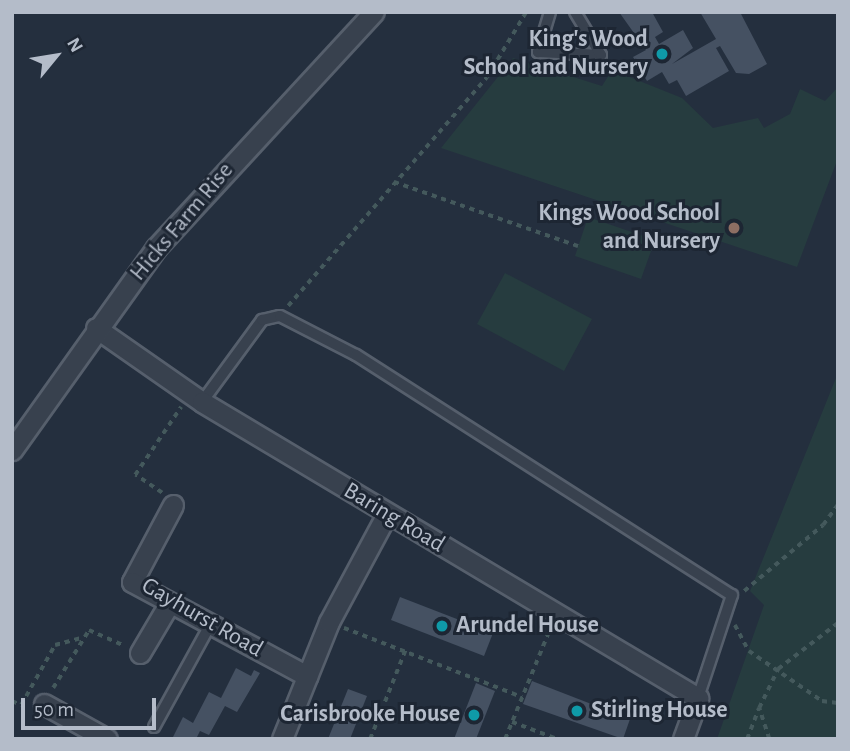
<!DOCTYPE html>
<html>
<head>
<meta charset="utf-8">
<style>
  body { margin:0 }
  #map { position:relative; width:850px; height:751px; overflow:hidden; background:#242f3e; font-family:"Alegreya Sans",sans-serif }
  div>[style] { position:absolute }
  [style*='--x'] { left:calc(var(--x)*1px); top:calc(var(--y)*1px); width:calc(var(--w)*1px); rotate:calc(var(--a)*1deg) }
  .green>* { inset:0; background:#263c3f }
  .building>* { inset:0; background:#455162 }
  .path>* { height:3.5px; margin-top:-1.75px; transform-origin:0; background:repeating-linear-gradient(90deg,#44595c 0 5px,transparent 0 10px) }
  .roads { filter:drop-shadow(2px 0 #565f6c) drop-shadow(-2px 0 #565f6c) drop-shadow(0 2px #565f6c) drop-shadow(0 -2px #565f6c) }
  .service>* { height:10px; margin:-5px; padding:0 5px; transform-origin:5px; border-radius:5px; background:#38414e }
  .minor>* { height:19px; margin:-9.5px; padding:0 9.5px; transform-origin:9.5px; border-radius:9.5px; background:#38414e }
  .dots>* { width:19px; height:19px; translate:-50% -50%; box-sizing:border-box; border:4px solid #1d2633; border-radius:50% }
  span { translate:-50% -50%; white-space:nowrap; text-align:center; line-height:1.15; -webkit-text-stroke:6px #1d2633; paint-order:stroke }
  .poi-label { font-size:24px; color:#b4bcc9; font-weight:700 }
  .right { translate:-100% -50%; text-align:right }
  .left { translate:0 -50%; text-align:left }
  .street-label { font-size:24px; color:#b4bcc9 }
  .frame { position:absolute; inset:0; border:14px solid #b4bcc9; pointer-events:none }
  .north { position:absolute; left:21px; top:21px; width:70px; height:70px; -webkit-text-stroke:5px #1d2633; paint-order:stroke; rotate:60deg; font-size:19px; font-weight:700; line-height:28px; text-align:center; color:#b4bcc9 }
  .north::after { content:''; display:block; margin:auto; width:24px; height:32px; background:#b4bcc9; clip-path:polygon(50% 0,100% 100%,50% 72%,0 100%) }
  .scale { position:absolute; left:21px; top:698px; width:135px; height:32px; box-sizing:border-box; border:4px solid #b4bcc9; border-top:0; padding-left:9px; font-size:21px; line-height:24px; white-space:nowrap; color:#b4bcc9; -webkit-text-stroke:5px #1d2633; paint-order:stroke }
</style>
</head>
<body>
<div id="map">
  <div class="green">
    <div style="clip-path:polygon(513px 58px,602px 86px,612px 70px,682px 98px,713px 128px,758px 118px,764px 128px,790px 114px,800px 89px,825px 101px,838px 87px,838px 158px,797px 267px,441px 148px)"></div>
    <div style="clip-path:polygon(588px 217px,655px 240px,641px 279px,575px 256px)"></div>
    <div style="clip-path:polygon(505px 273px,592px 319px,564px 371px,477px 324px)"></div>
    <div style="clip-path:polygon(838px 373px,838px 739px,717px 739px,764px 605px,750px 591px)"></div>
  </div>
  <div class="building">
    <div style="clip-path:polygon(619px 12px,652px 12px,663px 32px,655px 37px,659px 44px,683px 30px,693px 48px,672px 64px,716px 39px,700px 12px,740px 12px,767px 64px,749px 74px,736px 73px,720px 46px,716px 48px,729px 71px,686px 96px,677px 80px,669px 84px,662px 72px,647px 81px,633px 57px,646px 50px)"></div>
    <div style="clip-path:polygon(400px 597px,493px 633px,484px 656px,391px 620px)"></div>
    <div style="clip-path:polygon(236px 668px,251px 676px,254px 670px,260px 673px,237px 712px,225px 706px,209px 735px,200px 731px,196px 739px,172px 739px,183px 717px,193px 723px,209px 692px,221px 698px)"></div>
    <div style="clip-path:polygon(532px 681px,630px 719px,623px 739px,523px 704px)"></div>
    <div style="clip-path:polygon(476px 683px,495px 691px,476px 739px,454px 739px)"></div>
    <div style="clip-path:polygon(348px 689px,367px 696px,350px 739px,328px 739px)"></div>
  </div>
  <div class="path">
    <div style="--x:394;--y:182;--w:195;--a:19.2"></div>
    <div style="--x:288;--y:306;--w:303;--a:-49"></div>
    <div style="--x:487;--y:77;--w:76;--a:-59"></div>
    <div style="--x:162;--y:493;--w:32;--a:-146"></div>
    <div style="--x:135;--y:475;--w:82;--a:-55.9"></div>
    <div style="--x:744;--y:591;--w:103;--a:-39.9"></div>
    <div style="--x:823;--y:525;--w:26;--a:-54"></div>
    <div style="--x:735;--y:625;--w:30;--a:62"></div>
    <div style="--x:749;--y:651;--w:88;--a:34.4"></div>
    <div style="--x:822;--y:701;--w:16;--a:7"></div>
    <div style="--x:344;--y:628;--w:191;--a:21.2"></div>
    <div style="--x:53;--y:688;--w:68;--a:-58.2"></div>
    <div style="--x:89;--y:630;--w:39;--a:24"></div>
    <div style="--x:12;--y:701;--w:10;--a:24"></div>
    <div style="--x:21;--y:705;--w:69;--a:-60.5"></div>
    <div style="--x:55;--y:645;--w:28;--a:-15"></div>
    <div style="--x:512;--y:722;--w:48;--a:20.7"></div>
    <div style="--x:370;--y:739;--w:95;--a:-68.3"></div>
    <div style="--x:505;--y:739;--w:119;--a:-67.8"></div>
    <div style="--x:747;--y:739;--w:33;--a:-69"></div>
    <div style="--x:769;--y:739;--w:33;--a:-108"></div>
    <div style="--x:759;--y:708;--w:43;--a:-64"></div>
    <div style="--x:778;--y:669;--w:76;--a:-37.5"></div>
  </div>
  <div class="roads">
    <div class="service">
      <div style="--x:550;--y:12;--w:42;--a:106.7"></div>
      <div style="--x:538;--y:52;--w:63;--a:2.7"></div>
      <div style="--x:601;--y:55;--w:50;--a:-121.2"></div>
      <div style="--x:202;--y:402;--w:102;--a:-53.8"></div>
      <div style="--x:262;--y:320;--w:18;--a:-13"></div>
      <div style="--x:280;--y:316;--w:85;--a:27.2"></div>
      <div style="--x:356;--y:355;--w:446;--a:32.6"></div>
      <div style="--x:732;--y:595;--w:108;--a:108.3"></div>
      <div style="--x:154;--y:727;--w:114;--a:-61.2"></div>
    </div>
    <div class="minor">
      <div style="--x:96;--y:328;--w:129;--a:34.9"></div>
      <div style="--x:202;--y:402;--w:578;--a:30.83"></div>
      <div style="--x:698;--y:698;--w:44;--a:110.1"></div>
      <div style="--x:12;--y:450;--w:248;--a:-54.5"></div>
      <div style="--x:156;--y:248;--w:321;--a:-47.3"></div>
      <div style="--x:173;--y:505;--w:87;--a:118"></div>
      <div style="--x:132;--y:582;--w:199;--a:28.2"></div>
      <div style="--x:140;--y:653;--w:57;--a:-59.4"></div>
      <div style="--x:44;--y:704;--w:72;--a:29.1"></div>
      <div style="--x:282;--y:739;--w:126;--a:-68.1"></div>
      <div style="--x:329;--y:622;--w:123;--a:-61.8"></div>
    </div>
  </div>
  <div class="dots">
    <div style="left:662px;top:54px;background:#0f9aa8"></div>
    <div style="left:734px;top:228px;background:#8d6e63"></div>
    <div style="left:442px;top:626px;background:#0f9aa8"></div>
    <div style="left:577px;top:711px;background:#0f9aa8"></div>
    <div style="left:474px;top:715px;background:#0f9aa8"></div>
  </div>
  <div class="poi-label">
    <span class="right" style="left:648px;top:54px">King's Wood<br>School and Nursery</span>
    <span class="right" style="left:720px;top:228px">Kings Wood School<br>and Nursery</span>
    <span class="left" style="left:456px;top:626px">Arundel House</span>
    <span class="left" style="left:591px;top:711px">Stirling House</span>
    <span class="right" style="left:460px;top:715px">Carisbrooke House</span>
  </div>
  <div class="street-label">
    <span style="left:182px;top:222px;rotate:-50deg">Hicks Farm Rise</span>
    <span style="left:394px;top:518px;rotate:31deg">Baring Road</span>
    <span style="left:202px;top:618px;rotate:30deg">Gayhurst Road</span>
  </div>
  <div class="frame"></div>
  <div class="north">N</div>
  <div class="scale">50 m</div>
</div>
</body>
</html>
